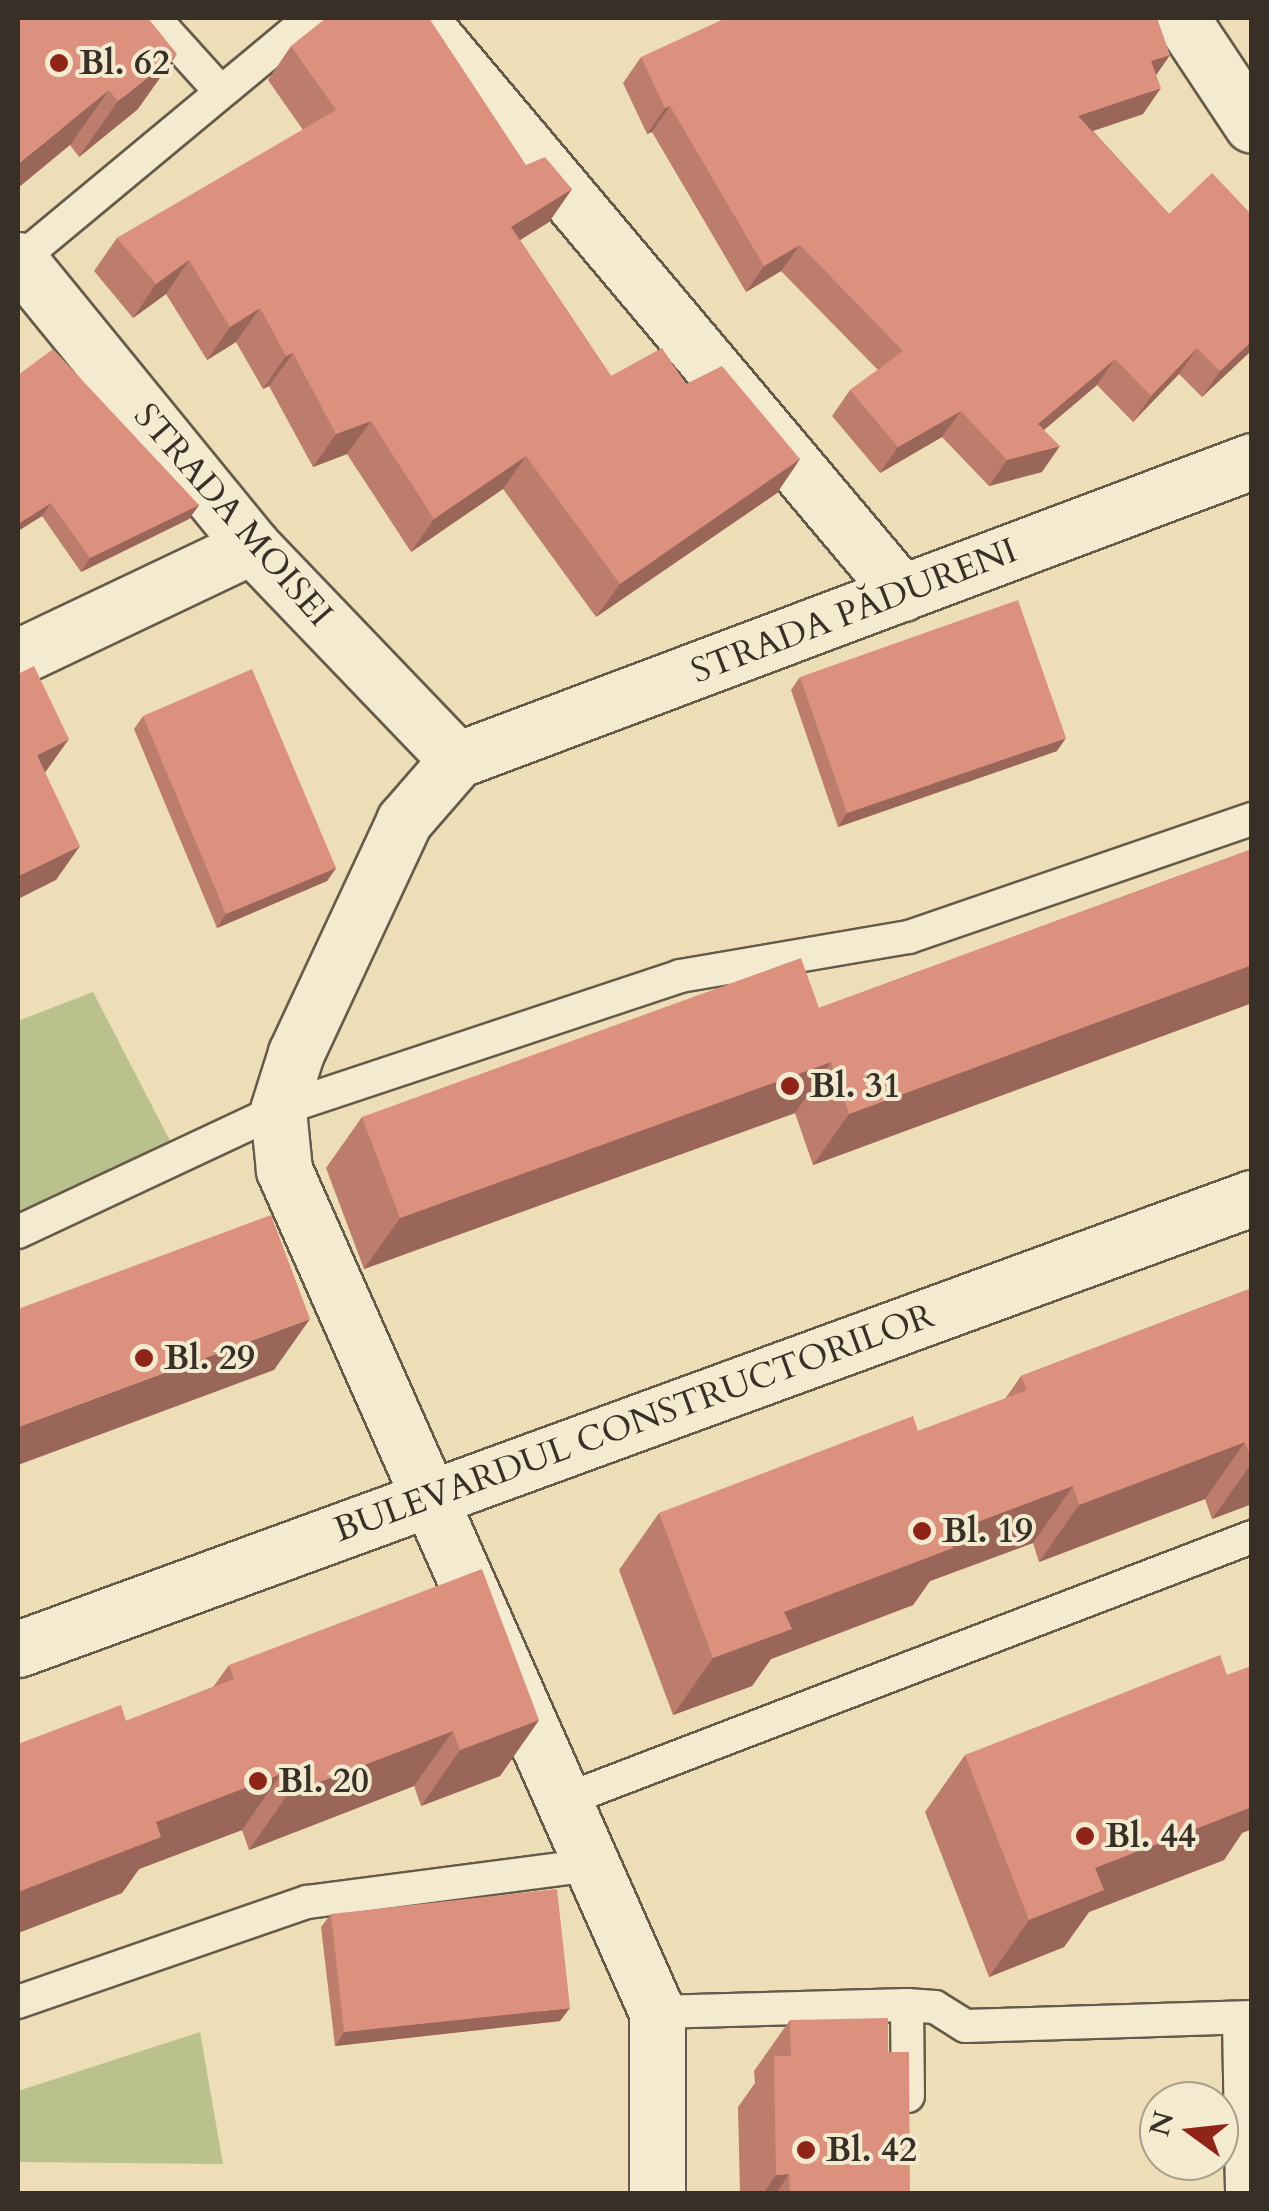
<!DOCTYPE html>
<html>
<head>
<meta charset="utf-8">
<style>
  body { margin:0 }
  #map { position:relative; width:1269px; height:2211px; overflow:hidden; background:#eddeb7; font-family:Cardo,serif }
  div>[style] { position:absolute }
  [style*='--x'] { left:calc(var(--x)*1px); top:calc(var(--y)*1px); width:calc(var(--w)*1px); rotate:calc(var(--a)*1deg) }
  .green>* { inset:0; background:#bac18d }
  .roads { filter:drop-shadow(2px 0 #655b4a) drop-shadow(-2px 0 #655b4a) drop-shadow(0 2px #655b4a) drop-shadow(0 -2px #655b4a) }
  .service>* { height:32px; margin:-16px; padding:0 16px; transform-origin:16px; border-radius:16px; background:#f3ead0 }
  .minor>* { height:55px; margin:-27.5px; padding:0 27.5px; transform-origin:27.5px; border-radius:27.5px; background:#f3ead0 }
  .tertiary>* { height:55px; margin:-27.5px; padding:0 27.5px; transform-origin:27.5px; border-radius:27.5px; background:#f3ead0 }
  .wall>* { inset:0; background:#bd7d6d }
  .shaded-wall>* { inset:0; background:#9a6659 }
  .building>* { inset:0; background:#dc917f }
  .dots>* { width:28px; height:28px; translate:-50% -50%; box-sizing:border-box; border:5px solid #f3ead0; border-radius:50% }
  span { translate:-50% -50%; white-space:nowrap; text-align:center; line-height:1.15; -webkit-text-stroke:8px #f3ead0; paint-order:stroke }
  .poi-label { font-size:35px; color:#382f26; font-weight:700 }
  .left { translate:0 -50%; text-align:left }
  .street-label { font-size:35px; color:#382f26 }
  .frame { position:absolute; inset:0; border:20px solid #382f26; pointer-events:none }
  .north { position:absolute; left:1139px; top:2081px; width:100px; height:100px; box-sizing:border-box; background:#f3ead0; border:2px solid #a89f8c; border-radius:50%; rotate:285deg; font-size:28px; font-weight:700; line-height:40px; text-align:center; color:#382f26 }
  .north::after { content:''; display:block; margin:auto; width:35px; height:45px; background:#8f2418; clip-path:polygon(50% 0,100% 100%,50% 72%,0 100%) }
</style>
</head>
<body>
<div id="map">
  <div class="green">
    <div style="clip-path:polygon(93px 992px,180px 1160px,18px 1232px,18px 1021px)"></div>
    <div style="clip-path:polygon(200px 2032px,223px 2164px,18px 2162px,18px 2091px)"></div>
  </div>
  <div class="roads">
    <div class="service">
      <div style="--x:154;--y:18;--w:97;--a:47.9"></div>
      <div style="--x:18;--y:261;--w:381;--a:-39.7"></div>
      <div style="--x:18;--y:1232;--w:287;--a:-25.1"></div>
      <div style="--x:278;--y:1110;--w:424;--a:-18.4"></div>
      <div style="--x:680;--y:976;--w:232;--a:-9.7"></div>
      <div style="--x:909;--y:937;--w:363;--a:-19"></div>
      <div style="--x:565;--y:1800;--w:736;--a:-20.95"></div>
      <div style="--x:18;--y:2002;--w:306;--a:-19.1"></div>
      <div style="--x:307;--y:1902;--w:287;--a:-7.4"></div>
      <div style="--x:907;--y:2005;--w:91;--a:89.4"></div>
      <div style="--x:657;--y:2012;--w:250;--a:-1.6"></div>
      <div style="--x:907;--y:2005;--w:28;--a:4"></div>
      <div style="--x:935;--y:2007;--w:36;--a:32"></div>
      <div style="--x:966;--y:2026;--w:286;--a:-1.8"></div>
      <div style="--x:1239;--y:2019;--w:175;--a:89"></div>
    </div>
    <div class="minor">
      <div style="--x:418;--y:18;--w:752;--a:49.91"></div>
      <div style="--x:1181;--y:18;--w:128;--a:56.4"></div>
      <div style="--x:19;--y:260;--w:369;--a:50.8"></div>
      <div style="--x:252;--y:546;--w:296;--a:46.2"></div>
      <div style="--x:18;--y:657;--w:259;--a:-25.4"></div>
      <div style="--x:657;--y:2194;--w:182;--a:-90"></div>
      <div style="--x:657;--y:2012;--w:921;--a:-113.89"></div>
      <div style="--x:284;--y:1170;--w:60;--a:-95.7"></div>
      <div style="--x:278;--y:1110;--w:60;--a:-72.5"></div>
      <div style="--x:296;--y:1053;--w:256;--a:-65"></div>
      <div style="--x:404;--y:821;--w:81;--a:-49"></div>
      <div style="--x:457;--y:760;--w:849;--a:-20.61"></div>
    </div>
    <div class="tertiary">
      <div style="--x:18;--y:1649;--w:1314;--a:-20.08"></div>
    </div>
  </div>
  <div class="wall">
    <div style="clip-path:polygon(18px 18px,138px 109px,79px 157px,70px 145px)"></div>
    <div style="clip-path:polygon(291px 46px,572px 189px,549px 222px,520px 240px,611px 376px,686px 384px,800px 459px,777px 493px,596px 617px,503px 489px,411px 552px,347px 454px,313px 467px,269px 386px,263px 389px,236px 342px,207px 360px,166px 294px,133px 318px,94px 271px,117px 238px,303px 130px,268px 80px)"></div>
    <div style="clip-path:polygon(1170px 55px,1156px 75px,1143px 114px,1093px 131px,1169px 214px,1252px 215px,1252px 350px,1202px 397px,1179px 374px,1133px 422px,1097px 385px,1044px 430px,1042px 472px,989px 486px,942px 437px,880px 473px,832px 416px,850px 390px,878px 370px,781px 271px,746px 292px,652px 132px,647px 134px,623px 83px,641px 57px)"></div>
    <div style="clip-path:polygon(18px 375px,199px 505px,189px 519px,81px 572px,42px 516px,18px 531px)"></div>
    <div style="clip-path:polygon(800px 677px,1057px 751px,838px 827px,791px 690px)"></div>
    <div style="clip-path:polygon(143px 716px,336px 868px,327px 881px,217px 928px,134px 729px)"></div>
    <div style="clip-path:polygon(1252px 849px,1252px 1003px,813px 1165px,795px 1113px,364px 1269px,326px 1168px,362px 1117px,819px 1008px)"></div>
    <div style="clip-path:polygon(1252px 1288px,1252px 1504px,1212px 1519px,1205px 1499px,1039px 1562px,1033px 1543px,930px 1581px,913px 1605px,771px 1659px,752px 1686px,673px 1715px,619px 1570px,659px 1513px,918px 1431px,1005px 1399px,1021px 1376px)"></div>
    <div style="clip-path:polygon(229px 1665px,539px 1720px,500px 1776px,421px 1806px,414px 1786px,249px 1850px,242px 1830px,139px 1869px,122px 1893px,18px 1933px,18px 1744px,126px 1721px,213px 1687px)"></div>
    <div style="clip-path:polygon(1252px 1666px,1252px 1829px,1242px 1833px,1224px 1860px,1089px 1912px,1064px 1947px,989px 1977px,925px 1812px,965px 1755px,1227px 1675px)"></div>
    <div style="clip-path:polygon(331px 1914px,560px 2021px,335px 2046px,321px 1927px)"></div>
    <div style="clip-path:polygon(790px 2020px,888px 2052px,910px 2194px,740px 2194px,738px 2107px,755px 2083px,754px 2071px)"></div>
  </div>
  <div class="shaded-wall">
    <div style="clip-path:polygon(177px 54px,138px 109px,79px 157px,118px 101px)"></div>
    <div style="clip-path:polygon(1170px 55px,1152px 81px,1151px 61px)"></div>
    <div style="clip-path:polygon(1161px 88px,1143px 114px,1060px 142px,1078px 116px)"></div>
    <div style="clip-path:polygon(109px 90px,70px 145px,18px 188px,18px 164px)"></div>
    <div style="clip-path:polygon(670px 106px,652px 132px,647px 134px,665px 108px)"></div>
    <div style="clip-path:polygon(572px 189px,549px 222px,488px 260px,511px 227px)"></div>
    <div style="clip-path:polygon(800px 245px,781px 271px,746px 292px,764px 266px)"></div>
    <div style="clip-path:polygon(189px 260px,166px 294px,133px 318px,156px 284px)"></div>
    <div style="clip-path:polygon(260px 308px,236px 342px,207px 360px,230px 327px)"></div>
    <div style="clip-path:polygon(1252px 341px,1252px 350px,1202px 397px,1220px 371px)"></div>
    <div style="clip-path:polygon(1197px 348px,1179px 374px,1133px 422px,1151px 396px)"></div>
    <div style="clip-path:polygon(293px 353px,269px 386px,263px 389px,286px 356px)"></div>
    <div style="clip-path:polygon(1115px 359px,1097px 385px,1020px 450px,1038px 424px)"></div>
    <div style="clip-path:polygon(961px 411px,942px 437px,880px 473px,898px 447px)"></div>
    <div style="clip-path:polygon(371px 421px,347px 454px,313px 467px,336px 434px)"></div>
    <div style="clip-path:polygon(1060px 446px,1042px 472px,989px 486px,1007px 460px)"></div>
    <div style="clip-path:polygon(526px 456px,503px 489px,411px 552px,434px 519px)"></div>
    <div style="clip-path:polygon(800px 459px,777px 493px,596px 617px,620px 584px)"></div>
    <div style="clip-path:polygon(51px 503px,42px 516px,18px 531px,18px 524px)"></div>
    <div style="clip-path:polygon(199px 505px,189px 519px,81px 572px,90px 558px)"></div>
    <div style="clip-path:polygon(1066px 738px,1057px 751px,838px 827px,847px 813px)"></div>
    <div style="clip-path:polygon(69px 739px,44px 774px,37px 755px)"></div>
    <div style="clip-path:polygon(80px 846px,56px 880px,18px 899px,18px 876px)"></div>
    <div style="clip-path:polygon(336px 868px,327px 881px,217px 928px,226px 914px)"></div>
    <div style="clip-path:polygon(1252px 965px,1252px 1003px,813px 1165px,849px 1114px)"></div>
    <div style="clip-path:polygon(831px 1062px,795px 1113px,364px 1269px,400px 1218px)"></div>
    <div style="clip-path:polygon(310px 1319px,274px 1370px,18px 1465px,18px 1427px)"></div>
    <div style="clip-path:polygon(1245px 1442px,1205px 1499px,1039px 1562px,1079px 1505px)"></div>
    <div style="clip-path:polygon(1252px 1463px,1252px 1504px,1212px 1519px)"></div>
    <div style="clip-path:polygon(1073px 1486px,1033px 1543px,930px 1581px,913px 1605px,771px 1659px,752px 1686px,673px 1715px,713px 1658px,784px 1612px,948px 1533px)"></div>
    <div style="clip-path:polygon(539px 1720px,500px 1776px,421px 1806px,460px 1750px)"></div>
    <div style="clip-path:polygon(453px 1731px,414px 1786px,249px 1850px,288px 1794px)"></div>
    <div style="clip-path:polygon(281px 1774px,242px 1830px,139px 1869px,122px 1893px,18px 1933px,18px 1892px,156px 1822px)"></div>
    <div style="clip-path:polygon(1252px 1794px,1252px 1829px,1242px 1833px,1224px 1860px,1089px 1912px,1064px 1947px,989px 1977px,1029px 1920px,1095px 1868px)"></div>
    <div style="clip-path:polygon(570px 2008px,560px 2021px,335px 2046px,344px 2032px)"></div>
    <div style="clip-path:polygon(789px 2174px,776px 2194px,763px 2194px,776px 2175px)"></div>
  </div>
  <div class="building">
    <div style="clip-path:polygon(18px 18px,148px 18px,177px 54px,118px 101px,109px 90px,18px 164px)"></div>
    <div style="clip-path:polygon(326px 18px,429px 18px,526px 165px,545px 157px,572px 189px,511px 227px,611px 376px,662px 348px,686px 384px,722px 366px,800px 459px,620px 584px,526px 456px,434px 519px,371px 421px,336px 434px,293px 353px,286px 356px,260px 308px,230px 327px,189px 260px,156px 284px,117px 238px,336px 110px,291px 46px)"></div>
    <div style="clip-path:polygon(726px 18px,1157px 18px,1170px 55px,1151px 61px,1161px 88px,1078px 116px,1169px 214px,1212px 173px,1252px 215px,1252px 341px,1220px 371px,1197px 348px,1151px 396px,1115px 359px,1038px 424px,1060px 446px,1007px 460px,961px 411px,898px 447px,850px 390px,903px 351px,800px 245px,764px 266px,670px 106px,665px 108px,641px 57px)"></div>
    <div style="clip-path:polygon(53px 349px,199px 505px,90px 558px,51px 503px,18px 524px,18px 375px)"></div>
    <div style="clip-path:polygon(1018px 600px,1066px 738px,847px 813px,800px 677px)"></div>
    <div style="clip-path:polygon(34px 666px,69px 739px,37px 755px,80px 846px,18px 876px,18px 674px)"></div>
    <div style="clip-path:polygon(252px 669px,336px 868px,226px 914px,143px 716px)"></div>
    <div style="clip-path:polygon(1252px 849px,1252px 965px,849px 1114px,831px 1062px,400px 1218px,362px 1117px,801px 958px,819px 1008px)"></div>
    <div style="clip-path:polygon(271px 1215px,310px 1319px,18px 1427px,18px 1309px)"></div>
    <div style="clip-path:polygon(1252px 1288px,1252px 1460px,1245px 1442px,1079px 1505px,1073px 1486px,948px 1533px,953px 1548px,784px 1612px,792px 1629px,713px 1658px,659px 1513px,913px 1416px,918px 1431px,1027px 1390px,1021px 1376px)"></div>
    <div style="clip-path:polygon(482px 1569px,539px 1720px,460px 1750px,453px 1731px,288px 1794px,281px 1774px,156px 1822px,161px 1837px,18px 1892px,18px 1744px,121px 1705px,126px 1721px,234px 1679px,229px 1665px)"></div>
    <div style="clip-path:polygon(1220px 1655px,1227px 1675px,1252px 1666px,1252px 1807px,1095px 1868px,1104px 1890px,1029px 1920px,965px 1755px)"></div>
    <div style="clip-path:polygon(557px 1889px,570px 2008px,344px 2032px,331px 1914px)"></div>
    <div style="clip-path:polygon(888px 2018px,888px 2052px,909px 2052px,910px 2194px,790px 2194px,789px 2174px,776px 2175px,774px 2056px,791px 2056px,790px 2020px)"></div>
  </div>
  <div class="dots">
    <div style="left:59px;top:63px;background:#8f2418"></div>
    <div style="left:790px;top:1086px;background:#8f2418"></div>
    <div style="left:144px;top:1358px;background:#8f2418"></div>
    <div style="left:922px;top:1531px;background:#8f2418"></div>
    <div style="left:258px;top:1781px;background:#8f2418"></div>
    <div style="left:1085px;top:1836px;background:#8f2418"></div>
    <div style="left:806px;top:2150px;background:#8f2418"></div>
  </div>
  <div class="poi-label">
    <span class="left" style="left:79px;top:63px">Bl. 62</span>
    <span class="left" style="left:810px;top:1086px">Bl. 31</span>
    <span class="left" style="left:164px;top:1358px">Bl. 29</span>
    <span class="left" style="left:942px;top:1531px">Bl. 19</span>
    <span class="left" style="left:278px;top:1781px">Bl. 20</span>
    <span class="left" style="left:1105px;top:1836px">Bl. 44</span>
    <span class="left" style="left:826px;top:2150px">Bl. 42</span>
  </div>
  <div class="street-label">
    <span style="left:233px;top:515px;rotate:49deg">STRADA MOISEI</span>
    <span style="left:854px;top:611px;rotate:-21deg">STRADA PĂDURENI</span>
    <span style="left:634px;top:1423px;rotate:-20deg">BULEVARDUL CONSTRUCTORILOR</span>
  </div>
  <div class="frame"></div>
  <div class="north">N</div>
</div>
</body>
</html>
